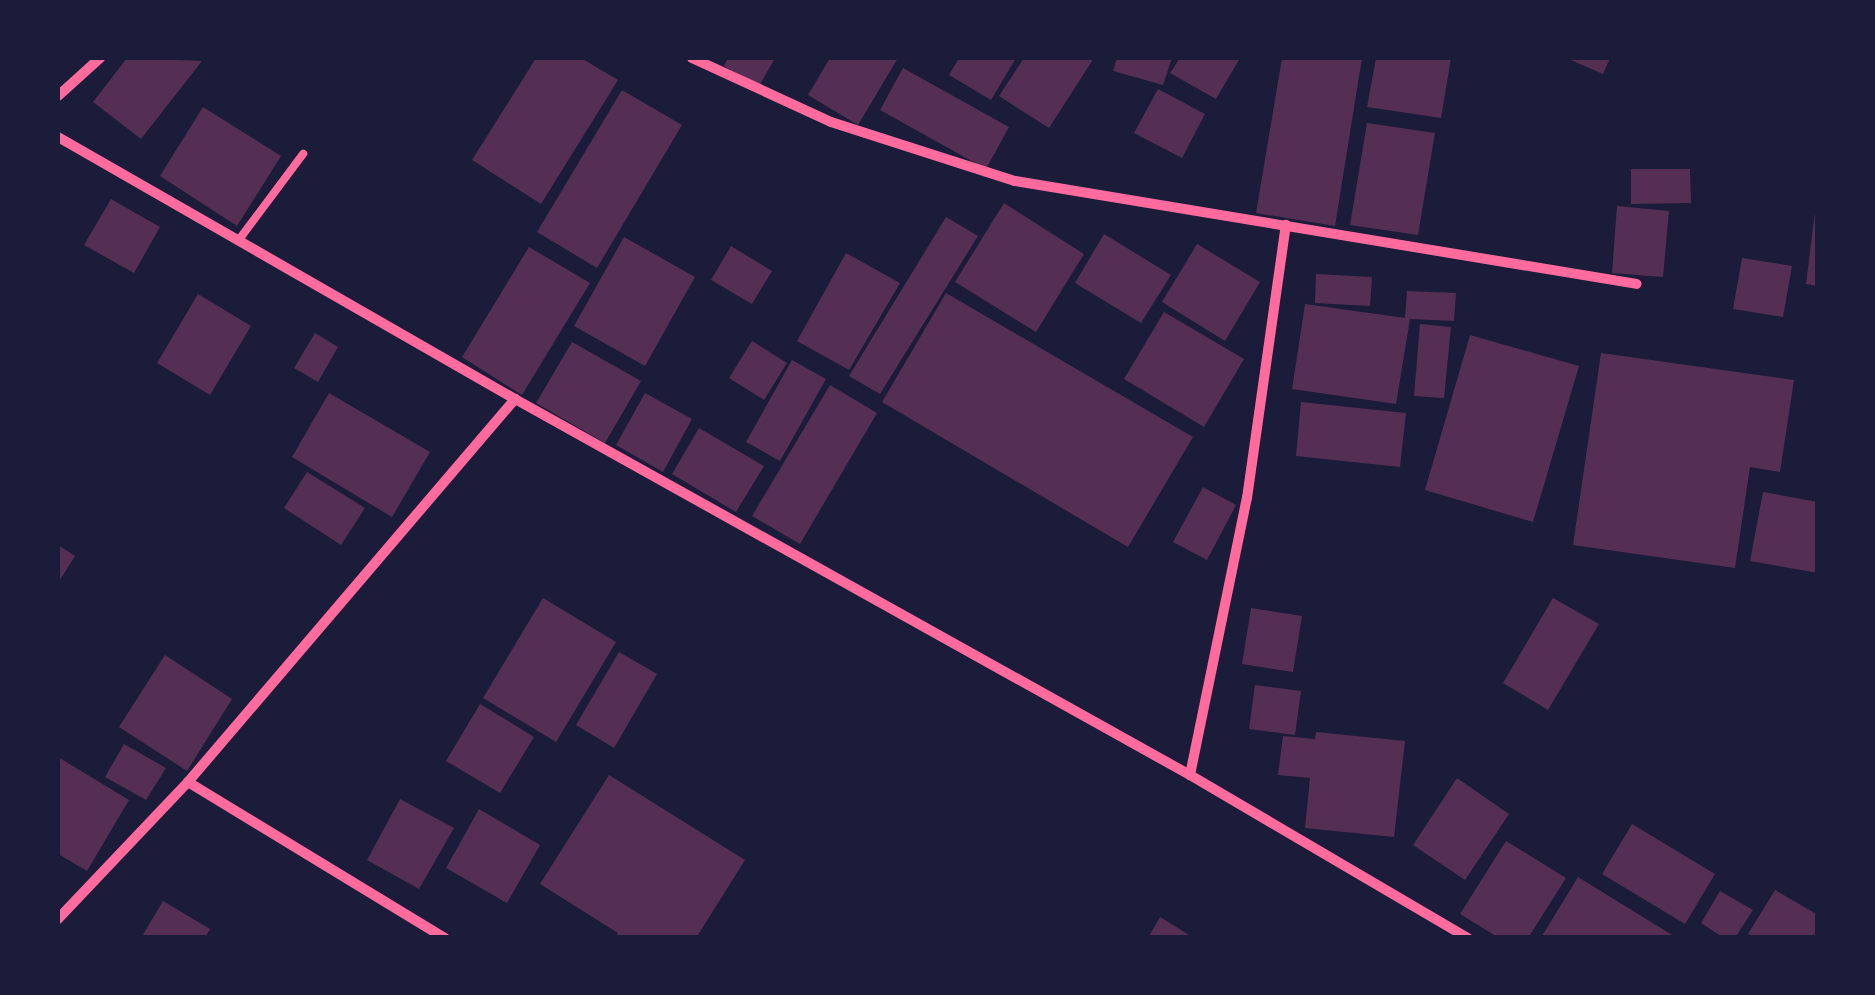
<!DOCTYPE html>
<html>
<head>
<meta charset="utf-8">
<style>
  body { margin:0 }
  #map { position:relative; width:1875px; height:995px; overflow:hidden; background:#1b1b3a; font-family:"Space Grotesk",sans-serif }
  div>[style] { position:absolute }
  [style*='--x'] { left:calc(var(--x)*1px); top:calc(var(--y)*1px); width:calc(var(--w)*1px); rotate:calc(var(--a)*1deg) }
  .building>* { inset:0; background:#542f53 }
  .service>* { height:8px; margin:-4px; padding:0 4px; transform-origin:4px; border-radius:4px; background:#ff6b9d }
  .minor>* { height:10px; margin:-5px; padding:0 5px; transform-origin:5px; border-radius:5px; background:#ff6b9d }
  span { translate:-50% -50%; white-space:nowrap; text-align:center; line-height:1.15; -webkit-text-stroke:8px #1b1b3a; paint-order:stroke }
  .frame { position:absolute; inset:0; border:60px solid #1b1b3a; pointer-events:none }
</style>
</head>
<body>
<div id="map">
  <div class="building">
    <div style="clip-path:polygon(127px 58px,202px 61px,141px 139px,93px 102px)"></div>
    <div style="clip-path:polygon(536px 58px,581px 58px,618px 80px,541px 204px,472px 160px)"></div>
    <div style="clip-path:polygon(728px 58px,775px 58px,759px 86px,724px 66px)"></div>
    <div style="clip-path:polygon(830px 58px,898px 58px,858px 125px,808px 95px)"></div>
    <div style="clip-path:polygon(959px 58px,1016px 58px,991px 100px,949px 75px)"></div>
    <div style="clip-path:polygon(1024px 58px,1094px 58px,1049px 128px,999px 96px)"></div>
    <div style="clip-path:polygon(1117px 58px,1172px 58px,1163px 85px,1113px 71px)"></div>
    <div style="clip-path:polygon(1180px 58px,1240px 58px,1216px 99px,1170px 73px)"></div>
    <div style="clip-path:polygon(1282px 58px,1362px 58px,1335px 226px,1256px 213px)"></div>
    <div style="clip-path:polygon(1376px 58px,1451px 58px,1441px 118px,1367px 107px)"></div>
    <div style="clip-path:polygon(1566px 58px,1610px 58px,1603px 74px)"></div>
    <div style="clip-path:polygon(903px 68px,1009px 127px,986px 169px,880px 110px)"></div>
    <div style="clip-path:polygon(1158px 89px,1205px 114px,1182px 158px,1134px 133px)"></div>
    <div style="clip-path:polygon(622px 90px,682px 125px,597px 268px,537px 232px)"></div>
    <div style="clip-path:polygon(203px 107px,281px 156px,237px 226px,160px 176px)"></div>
    <div style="clip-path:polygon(1367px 123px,1435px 133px,1418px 235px,1350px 225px)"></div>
    <div style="clip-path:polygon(1631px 169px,1690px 169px,1691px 203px,1631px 204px)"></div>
    <div style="clip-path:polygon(111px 199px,160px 227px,134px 273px,84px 245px)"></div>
    <div style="clip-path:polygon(1004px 203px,1084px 254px,1036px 332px,955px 282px)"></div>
    <div style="clip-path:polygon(1617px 206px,1669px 211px,1663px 277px,1612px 273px)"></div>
    <div style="clip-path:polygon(1815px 212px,1818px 212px,1818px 286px,1806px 284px)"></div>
    <div style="clip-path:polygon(946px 217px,978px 236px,880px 394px,849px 376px)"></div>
    <div style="clip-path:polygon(1104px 234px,1171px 275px,1141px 323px,1075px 283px)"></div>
    <div style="clip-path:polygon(624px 237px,695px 277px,645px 366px,574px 326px)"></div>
    <div style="clip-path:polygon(1197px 244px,1260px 282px,1225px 341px,1162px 302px)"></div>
    <div style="clip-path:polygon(731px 246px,772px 271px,752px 304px,711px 280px)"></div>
    <div style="clip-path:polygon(529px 247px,590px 283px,522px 395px,462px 357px)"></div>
    <div style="clip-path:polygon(846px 253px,900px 283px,849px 370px,797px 341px)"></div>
    <div style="clip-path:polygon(1742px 258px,1792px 266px,1783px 317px,1733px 309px)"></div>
    <div style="clip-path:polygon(1316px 274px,1372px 277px,1370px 306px,1315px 303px)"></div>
    <div style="clip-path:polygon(1407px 291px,1456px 293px,1454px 321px,1410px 319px,1396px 404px,1292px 389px,1305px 304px,1405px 318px)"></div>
    <div style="clip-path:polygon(946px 293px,1193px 437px,1128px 547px,882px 402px)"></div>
    <div style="clip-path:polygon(198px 294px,251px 326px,210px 395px,157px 363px)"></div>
    <div style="clip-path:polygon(1164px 312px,1244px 359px,1204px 427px,1124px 379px)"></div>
    <div style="clip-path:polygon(1420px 324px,1451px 327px,1444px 398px,1414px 396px)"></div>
    <div style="clip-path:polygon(315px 333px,338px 347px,318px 382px,294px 368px)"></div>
    <div style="clip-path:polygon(1470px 335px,1579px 366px,1533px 522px,1425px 490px)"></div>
    <div style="clip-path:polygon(752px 341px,787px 363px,764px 400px,729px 378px)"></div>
    <div style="clip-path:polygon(572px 342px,641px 381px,605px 443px,536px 403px)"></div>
    <div style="clip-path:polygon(1601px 353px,1794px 380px,1780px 472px,1750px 467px,1735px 568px,1573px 545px)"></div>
    <div style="clip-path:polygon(792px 360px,826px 379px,780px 461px,746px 442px)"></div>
    <div style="clip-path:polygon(830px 385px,877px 413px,800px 544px,752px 516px)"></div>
    <div style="clip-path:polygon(329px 393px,430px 452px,392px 517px,292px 457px)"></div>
    <div style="clip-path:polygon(645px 393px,692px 419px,663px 472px,616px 445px)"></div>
    <div style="clip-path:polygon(1301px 402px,1406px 413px,1400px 467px,1296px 456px)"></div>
    <div style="clip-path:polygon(699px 428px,764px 466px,736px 512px,672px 474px)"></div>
    <div style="clip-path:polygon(307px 472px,365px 508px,341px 545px,284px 508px)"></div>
    <div style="clip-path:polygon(1203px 487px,1236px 505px,1207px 560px,1173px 542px)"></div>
    <div style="clip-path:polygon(1763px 492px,1818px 502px,1818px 573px,1750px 561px)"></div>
    <div style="clip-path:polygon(58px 545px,75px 556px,58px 583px)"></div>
    <div style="clip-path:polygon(543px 598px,616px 642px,556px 742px,483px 698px)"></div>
    <div style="clip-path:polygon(1553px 598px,1599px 624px,1548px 710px,1503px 683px)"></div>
    <div style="clip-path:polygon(1251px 608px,1302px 616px,1293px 672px,1242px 664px)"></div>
    <div style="clip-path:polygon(619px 652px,657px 674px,614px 748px,576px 725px)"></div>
    <div style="clip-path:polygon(165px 655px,232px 699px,187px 771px,119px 727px)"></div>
    <div style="clip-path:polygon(1255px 685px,1301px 691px,1295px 735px,1249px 729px)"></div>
    <div style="clip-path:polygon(480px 704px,534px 737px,500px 793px,446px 761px)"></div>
    <div style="clip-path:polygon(1316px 732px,1405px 741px,1394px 837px,1305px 828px,1310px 778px,1278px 775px,1283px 736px,1315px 739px)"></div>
    <div style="clip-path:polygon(124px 744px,166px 768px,146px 800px,105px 777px)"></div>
    <div style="clip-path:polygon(58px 757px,129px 800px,87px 871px,58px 854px)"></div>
    <div style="clip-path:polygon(609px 775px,745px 860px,696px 938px,615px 938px,618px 933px,540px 884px)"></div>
    <div style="clip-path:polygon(1457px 778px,1509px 814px,1465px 880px,1413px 845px)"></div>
    <div style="clip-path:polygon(400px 799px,454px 828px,419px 889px,367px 860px)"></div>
    <div style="clip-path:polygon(479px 809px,540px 845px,507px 903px,446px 868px)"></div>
    <div style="clip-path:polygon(1632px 824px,1715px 874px,1685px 924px,1602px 874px)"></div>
    <div style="clip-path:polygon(1506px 841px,1566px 878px,1528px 938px,1499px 938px,1460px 914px)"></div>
    <div style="clip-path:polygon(1578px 877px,1677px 938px,1542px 936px)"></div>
    <div style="clip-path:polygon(1775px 890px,1818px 915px,1814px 938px,1755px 938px,1748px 934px)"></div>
    <div style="clip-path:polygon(1720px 891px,1753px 910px,1735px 938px,1724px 938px,1701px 923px)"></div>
    <div style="clip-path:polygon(163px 901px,210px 929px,205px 938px,141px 938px)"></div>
    <div style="clip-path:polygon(1160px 917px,1194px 938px,1148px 938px)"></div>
  </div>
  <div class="service">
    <div style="--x:238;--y:241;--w:109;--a:-53.2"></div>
  </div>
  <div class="minor">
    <div style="--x:692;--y:58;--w:153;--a:24.7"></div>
    <div style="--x:831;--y:122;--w:193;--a:17.8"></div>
    <div style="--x:1015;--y:181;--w:630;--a:9.4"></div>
    <div style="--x:58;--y:96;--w:57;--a:-42.1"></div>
    <div style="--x:58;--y:137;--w:527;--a:29.83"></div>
    <div style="--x:515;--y:399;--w:773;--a:29.12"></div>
    <div style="--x:1190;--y:775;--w:322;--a:30.4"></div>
    <div style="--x:1190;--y:775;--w:283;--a:-78.4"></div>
    <div style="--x:1247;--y:498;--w:276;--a:-81.9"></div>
    <div style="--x:188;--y:782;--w:301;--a:31.3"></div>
    <div style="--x:58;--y:919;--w:189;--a:-46.5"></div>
    <div style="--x:188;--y:782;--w:504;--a:-49.51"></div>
  </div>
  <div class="frame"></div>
</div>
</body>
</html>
